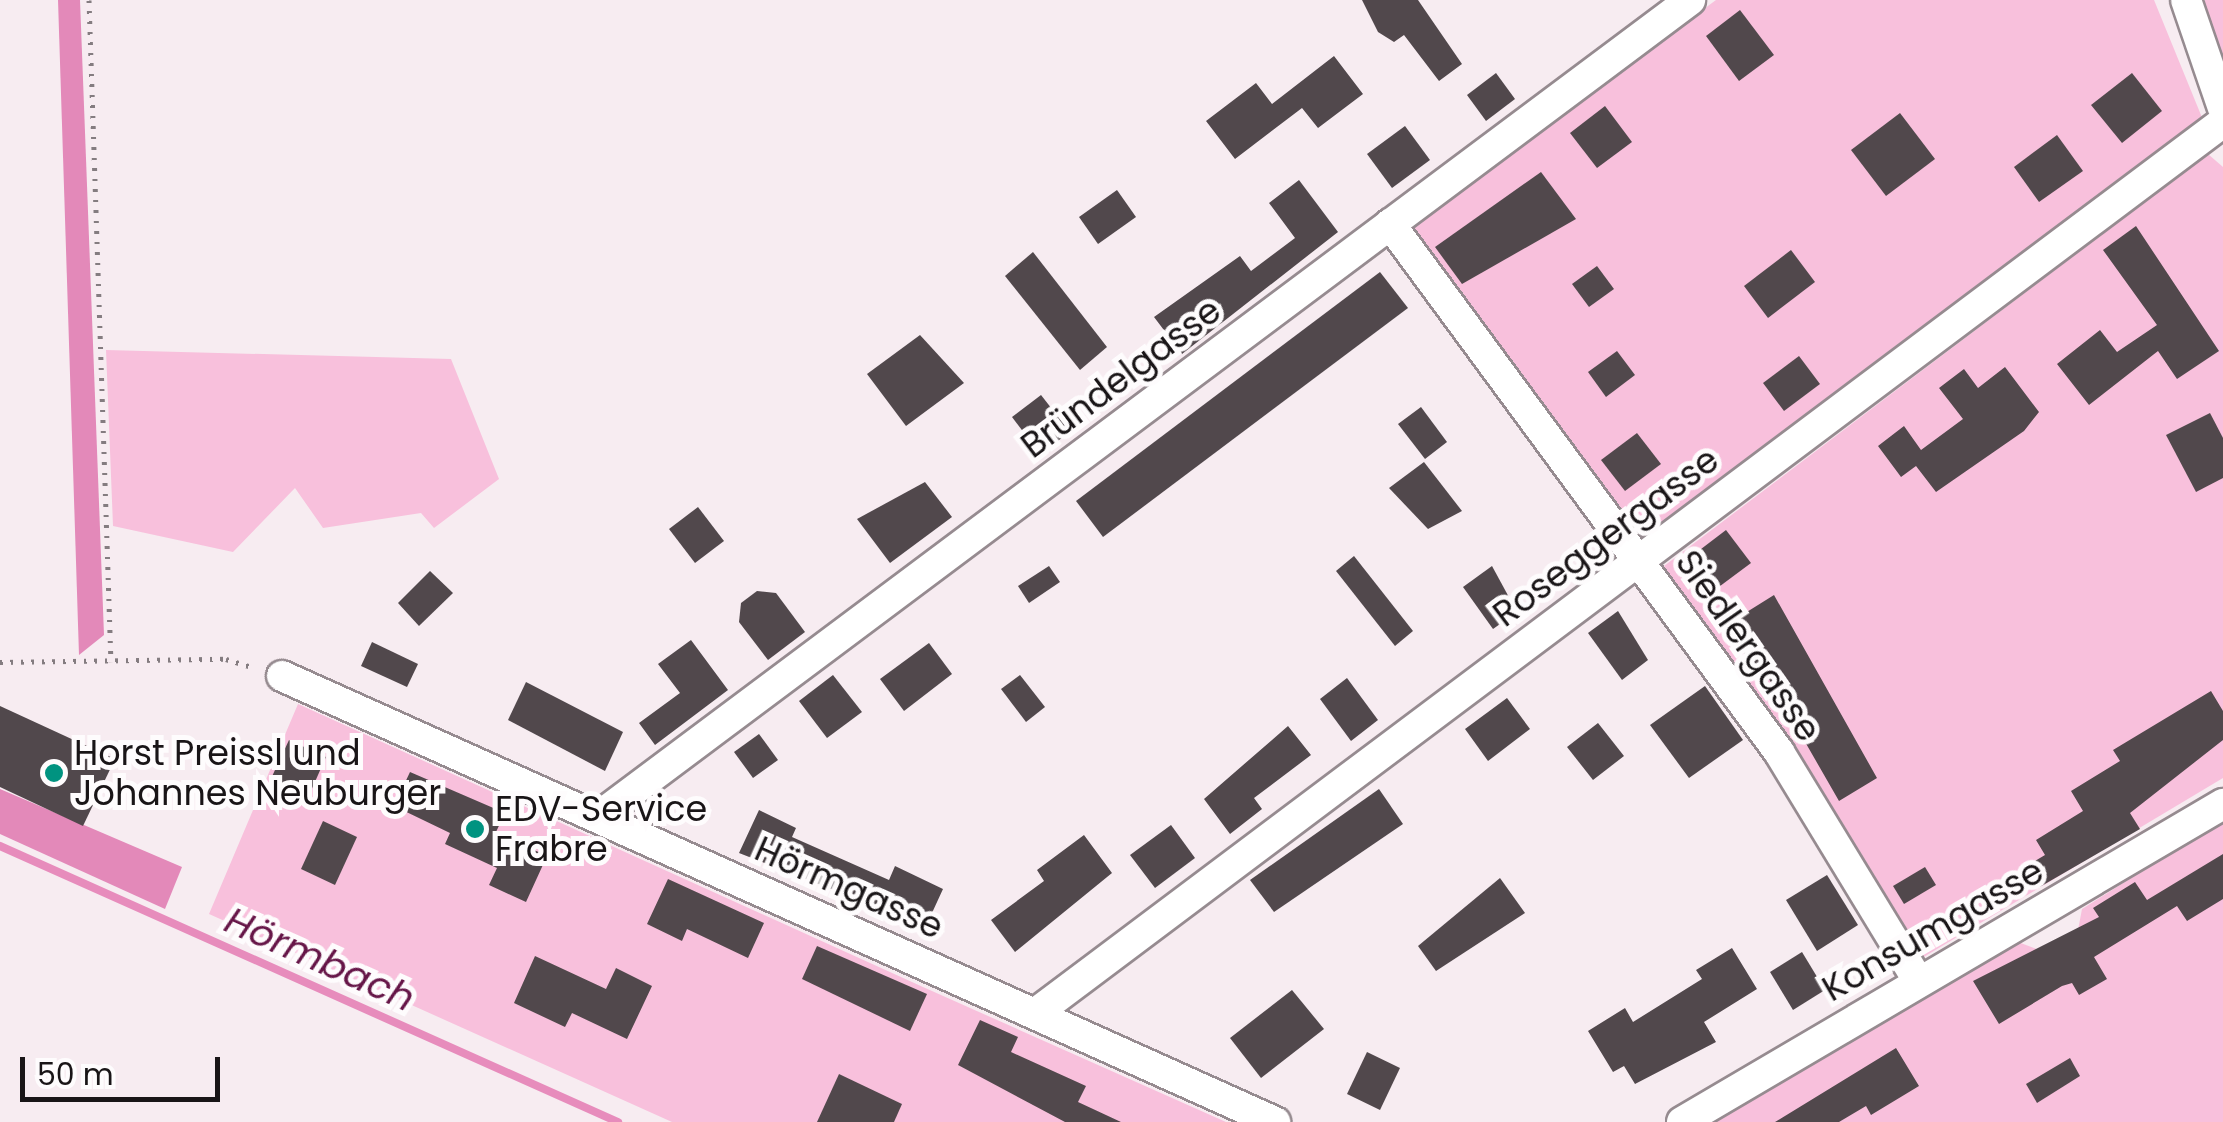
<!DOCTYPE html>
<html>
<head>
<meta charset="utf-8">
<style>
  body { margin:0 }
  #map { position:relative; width:2223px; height:1122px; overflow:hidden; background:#f7ecf1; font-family:Poppins,sans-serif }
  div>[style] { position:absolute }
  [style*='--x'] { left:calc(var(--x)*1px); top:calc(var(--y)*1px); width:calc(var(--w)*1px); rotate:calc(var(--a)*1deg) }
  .green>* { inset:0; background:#f8c0dc }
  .forest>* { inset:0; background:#e389b9 }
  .stream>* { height:8px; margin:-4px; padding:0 4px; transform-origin:4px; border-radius:4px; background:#e78cbc }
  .building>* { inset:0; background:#51484c }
  .path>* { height:5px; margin-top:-2.5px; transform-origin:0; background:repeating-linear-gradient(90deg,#847c80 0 2.5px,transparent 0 10.5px) }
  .roads { filter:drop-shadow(2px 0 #968b90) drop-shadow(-2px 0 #968b90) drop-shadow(0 2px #968b90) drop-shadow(0 -2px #968b90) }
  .minor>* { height:30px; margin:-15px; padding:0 15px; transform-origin:15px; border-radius:15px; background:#fff }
  .dots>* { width:28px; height:28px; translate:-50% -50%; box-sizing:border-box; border:5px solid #fefcfd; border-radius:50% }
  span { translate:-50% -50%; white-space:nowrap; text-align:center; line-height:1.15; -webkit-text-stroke:10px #fefcfd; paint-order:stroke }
  .street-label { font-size:35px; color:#191517 }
  .poi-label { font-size:35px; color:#191517 }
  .left { translate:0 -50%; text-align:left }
  .water-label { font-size:38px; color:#661648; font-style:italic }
  .scale { position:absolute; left:20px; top:1057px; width:200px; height:45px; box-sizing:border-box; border:5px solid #191517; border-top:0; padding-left:12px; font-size:30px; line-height:35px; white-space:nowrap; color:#191517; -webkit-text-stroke:8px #fefcfd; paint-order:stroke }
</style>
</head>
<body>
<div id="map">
  <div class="green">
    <div style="clip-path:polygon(1716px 0,2154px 0,2203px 120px,1652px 530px,1625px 525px,1412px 240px,1413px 225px)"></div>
    <div style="clip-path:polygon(2205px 0,2223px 0,2223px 62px,2204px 8px)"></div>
    <div style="clip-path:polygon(2208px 154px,2223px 167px,2223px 778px,1917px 961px,1664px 566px)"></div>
    <div style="clip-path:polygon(106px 350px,451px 359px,499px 479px,434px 528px,421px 513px,323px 528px,295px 488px,233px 552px,113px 526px)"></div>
    <div style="clip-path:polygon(298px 704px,923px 987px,1226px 1122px,672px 1122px,209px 914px)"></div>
    <div style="clip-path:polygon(2223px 820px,2223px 1122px,1716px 1122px,2018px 942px,2042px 951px,2078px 930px,2082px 909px)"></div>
  </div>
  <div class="forest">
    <div style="clip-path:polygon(58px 0,80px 0,104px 635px,79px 655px)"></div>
    <div style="clip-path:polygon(0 789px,182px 867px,165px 909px,0 834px)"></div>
  </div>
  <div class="stream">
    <div style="--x:0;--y:846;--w:677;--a:24.07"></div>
  </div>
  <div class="building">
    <div style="clip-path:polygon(1362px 0,1418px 0,1462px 64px,1439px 81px,1404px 35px,1394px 42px,1378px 32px)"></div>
    <div style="clip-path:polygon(1740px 10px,1774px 55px,1739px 81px,1706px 36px)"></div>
    <div style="clip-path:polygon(1334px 56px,1363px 94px,1318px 128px,1302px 108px,1235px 159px,1206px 121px,1256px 83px,1272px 104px)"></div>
    <div style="clip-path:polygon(1496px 73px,1515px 99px,1486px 121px,1467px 95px)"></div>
    <div style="clip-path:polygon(2132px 73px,2162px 111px,2122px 143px,2091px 105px)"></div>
    <div style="clip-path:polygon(1605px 106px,1632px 142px,1597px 168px,1570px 133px)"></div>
    <div style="clip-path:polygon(1900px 113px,1935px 159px,1886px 196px,1851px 150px)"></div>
    <div style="clip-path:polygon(1405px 126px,1430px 160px,1392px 188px,1367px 154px)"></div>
    <div style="clip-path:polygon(2057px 135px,2083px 171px,2039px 202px,2014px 167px)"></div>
    <div style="clip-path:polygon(1541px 172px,1576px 219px,1462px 284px,1435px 247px)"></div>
    <div style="clip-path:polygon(1299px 180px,1338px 232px,1182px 354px,1154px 317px,1240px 256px,1251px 271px,1295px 238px,1269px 203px)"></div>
    <div style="clip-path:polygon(1117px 190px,1136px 217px,1098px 244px,1079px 217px)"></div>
    <div style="clip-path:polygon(2136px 226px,2219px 351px,2177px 379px,2158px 351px,2089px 405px,2057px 364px,2100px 330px,2117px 352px,2157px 325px,2103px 250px)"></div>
    <div style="clip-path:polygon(1791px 250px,1815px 282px,1768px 318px,1744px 286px)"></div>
    <div style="clip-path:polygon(1033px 252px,1107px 347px,1080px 370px,1005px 276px)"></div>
    <div style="clip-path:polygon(1597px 266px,1614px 289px,1589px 307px,1572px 284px)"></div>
    <div style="clip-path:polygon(1380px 272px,1408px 308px,1103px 537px,1076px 501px)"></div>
    <div style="clip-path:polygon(920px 335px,964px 383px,906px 426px,867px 374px)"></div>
    <div style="clip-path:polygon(1617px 351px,1635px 375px,1606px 397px,1588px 372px)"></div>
    <div style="clip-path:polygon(1799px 356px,1820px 384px,1784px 411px,1763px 383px)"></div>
    <div style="clip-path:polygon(2005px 367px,2039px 412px,2024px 431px,1936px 492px,1916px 466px,1901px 477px,1878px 446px,1904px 426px,1921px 450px,1963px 419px,1939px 388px,1964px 369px,1978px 388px)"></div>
    <div style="clip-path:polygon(1041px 395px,1070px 432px,1040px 454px,1012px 417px)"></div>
    <div style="clip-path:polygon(1421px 407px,1447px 442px,1425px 459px,1398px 424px)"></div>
    <div style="clip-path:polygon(2210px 413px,2223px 438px,2223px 478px,2196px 492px,2166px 435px)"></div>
    <div style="clip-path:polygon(1637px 433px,1661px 464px,1625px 491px,1601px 460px)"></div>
    <div style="clip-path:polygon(1424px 462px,1462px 511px,1428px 529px,1389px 488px)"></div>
    <div style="clip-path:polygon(925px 482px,952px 517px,890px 563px,857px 519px)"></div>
    <div style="clip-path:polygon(698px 507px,724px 541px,695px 563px,669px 529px)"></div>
    <div style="clip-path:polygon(1726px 530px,1751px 563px,1708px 595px,1684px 562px)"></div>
    <div style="clip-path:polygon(1354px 556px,1413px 631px,1395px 646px,1336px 571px)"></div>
    <div style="clip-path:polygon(1049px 566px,1060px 582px,1029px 603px,1018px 586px)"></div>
    <div style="clip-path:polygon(1492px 566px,1517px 612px,1493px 629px,1463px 587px)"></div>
    <div style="clip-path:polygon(430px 571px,453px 593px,419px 626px,398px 603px)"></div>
    <div style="clip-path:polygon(757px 591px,776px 593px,805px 632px,768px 660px,739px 622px,741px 603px)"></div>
    <div style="clip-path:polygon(1774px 595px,1877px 778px,1839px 801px,1762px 667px,1755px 671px,1726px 625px)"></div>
    <div style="clip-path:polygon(1618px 611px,1648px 660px,1622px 680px,1588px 633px)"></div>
    <div style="clip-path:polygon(691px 640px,728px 690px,655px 745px,639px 723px,680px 693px,658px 664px)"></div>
    <div style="clip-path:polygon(372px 642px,418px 664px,407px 687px,361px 666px)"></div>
    <div style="clip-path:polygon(929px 643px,952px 674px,904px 711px,880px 679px)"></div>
    <div style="clip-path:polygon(833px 675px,862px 712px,827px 738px,799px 701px)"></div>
    <div style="clip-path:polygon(1020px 675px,1045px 707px,1026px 722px,1001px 689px)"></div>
    <div style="clip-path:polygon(1347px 678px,1378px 720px,1351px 741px,1320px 699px)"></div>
    <div style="clip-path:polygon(526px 682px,623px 732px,605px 771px,508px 720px)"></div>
    <div style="clip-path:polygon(1705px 686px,1743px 740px,1689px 778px,1650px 725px)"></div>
    <div style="clip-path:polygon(2211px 691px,2223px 711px,2223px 740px,2130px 813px,2140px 829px,2038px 888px,2025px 867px,2045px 855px,2036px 840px,2083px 811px,2071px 791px,2120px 761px,2113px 750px)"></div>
    <div style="clip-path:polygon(1507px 698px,1530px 729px,1488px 761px,1465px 729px)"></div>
    <div style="clip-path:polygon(0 706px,115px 759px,83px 826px,0 787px)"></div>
    <div style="clip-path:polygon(1598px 723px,1624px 756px,1593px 780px,1567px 747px)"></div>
    <div style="clip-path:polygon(1288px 726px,1311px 755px,1254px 798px,1262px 809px,1230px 834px,1204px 799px)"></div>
    <div style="clip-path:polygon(759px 734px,778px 760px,753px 778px,734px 752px)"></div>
    <div style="clip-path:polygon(289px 740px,326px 757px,306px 802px,268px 785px)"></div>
    <div style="clip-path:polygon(410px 772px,505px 813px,496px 832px,547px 856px,526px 902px,489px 885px,497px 868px,445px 844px,450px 833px,394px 806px)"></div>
    <div style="clip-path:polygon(1379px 789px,1403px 824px,1274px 912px,1250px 880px)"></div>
    <div style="clip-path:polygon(759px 810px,796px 828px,792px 837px,889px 880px,895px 866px,943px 889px,926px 926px,739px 853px)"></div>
    <div style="clip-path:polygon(323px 821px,357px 837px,335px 885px,301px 869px)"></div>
    <div style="clip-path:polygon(1171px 825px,1195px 858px,1155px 888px,1130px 855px)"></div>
    <div style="clip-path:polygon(1084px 835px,1112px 873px,1015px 952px,991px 920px,1044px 881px,1037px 870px)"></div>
    <div style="clip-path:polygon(2223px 854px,2223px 899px,2187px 921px,2177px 906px,2094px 957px,2107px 979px,2079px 995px,2072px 983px,2062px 986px,1999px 1024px,1973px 981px,2099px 917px,2093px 908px,2135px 882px,2147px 900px)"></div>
    <div style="clip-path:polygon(1925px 867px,1936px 885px,1904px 904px,1893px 886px)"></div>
    <div style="clip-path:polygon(1827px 875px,1858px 925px,1817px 951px,1786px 900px)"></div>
    <div style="clip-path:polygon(1500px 878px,1525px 913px,1436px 971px,1418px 946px)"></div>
    <div style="clip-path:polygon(668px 879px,764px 923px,748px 958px,687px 929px,682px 941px,647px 924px)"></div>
    <div style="clip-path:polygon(817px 946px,927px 994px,910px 1031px,802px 979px)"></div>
    <div style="clip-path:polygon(1732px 948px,1757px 989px,1704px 1022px,1716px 1042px,1635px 1084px,1624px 1066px,1613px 1072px,1588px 1031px,1625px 1008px,1633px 1022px,1702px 979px,1696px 970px)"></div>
    <div style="clip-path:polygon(1802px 952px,1825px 990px,1793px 1010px,1770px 972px)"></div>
    <div style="clip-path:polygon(535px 956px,606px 989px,616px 968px,652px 986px,627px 1039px,572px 1013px,565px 1027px,514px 1003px)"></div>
    <div style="clip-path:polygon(1292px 990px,1324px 1029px,1261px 1078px,1230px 1038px)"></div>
    <div style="clip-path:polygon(980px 1020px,1018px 1037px,1011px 1052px,1086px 1086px,1078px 1102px,1121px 1122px,1065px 1122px,958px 1065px)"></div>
    <div style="clip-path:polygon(1896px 1048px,1919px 1086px,1871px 1115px,1866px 1106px,1839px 1122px,1775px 1122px)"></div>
    <div style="clip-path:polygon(1367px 1052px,1400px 1068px,1380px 1110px,1347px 1094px)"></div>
    <div style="clip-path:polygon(2070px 1058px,2080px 1076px,2037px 1103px,2026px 1084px)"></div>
    <div style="clip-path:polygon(839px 1074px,902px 1104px,894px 1122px,817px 1122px)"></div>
  </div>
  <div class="path">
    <div style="--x:89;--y:0;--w:662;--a:88.1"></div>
    <div style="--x:0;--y:662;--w:226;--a:-0.8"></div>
    <div style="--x:226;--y:659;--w:30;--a:17"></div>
  </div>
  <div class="roads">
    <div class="minor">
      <div style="--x:2186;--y:0;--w:114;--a:71.1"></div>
      <div style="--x:1390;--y:224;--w:656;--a:53.62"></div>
      <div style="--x:1779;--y:752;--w:268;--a:58.7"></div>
      <div style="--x:282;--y:676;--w:1089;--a:24.19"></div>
      <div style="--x:598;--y:817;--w:1364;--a:-36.8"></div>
      <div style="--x:1036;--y:1013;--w:1484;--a:-36.89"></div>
      <div style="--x:1682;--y:1122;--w:628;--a:-30.45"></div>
    </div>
  </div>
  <div class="dots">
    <div style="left:54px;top:773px;background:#009380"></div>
    <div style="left:475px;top:829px;background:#009380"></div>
  </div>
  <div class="street-label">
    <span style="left:1121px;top:378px;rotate:-37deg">Bründelgasse</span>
    <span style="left:1606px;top:537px;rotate:-37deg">Roseggergasse</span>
    <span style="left:1748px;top:646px;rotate:55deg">Siedlergasse</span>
    <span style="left:849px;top:888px;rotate:24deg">Hörmgasse</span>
    <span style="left:1933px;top:930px;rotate:-30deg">Konsumgasse</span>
  </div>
  <div class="poi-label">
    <span class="left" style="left:74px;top:773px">Horst Preissl und<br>Johannes Neuburger</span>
    <span class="left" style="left:495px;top:829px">EDV-Service<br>Frabre</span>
  </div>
  <div class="water-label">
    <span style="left:320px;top:959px;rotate:24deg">Hörmbach</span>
  </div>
  <div class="scale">50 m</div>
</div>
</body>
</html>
